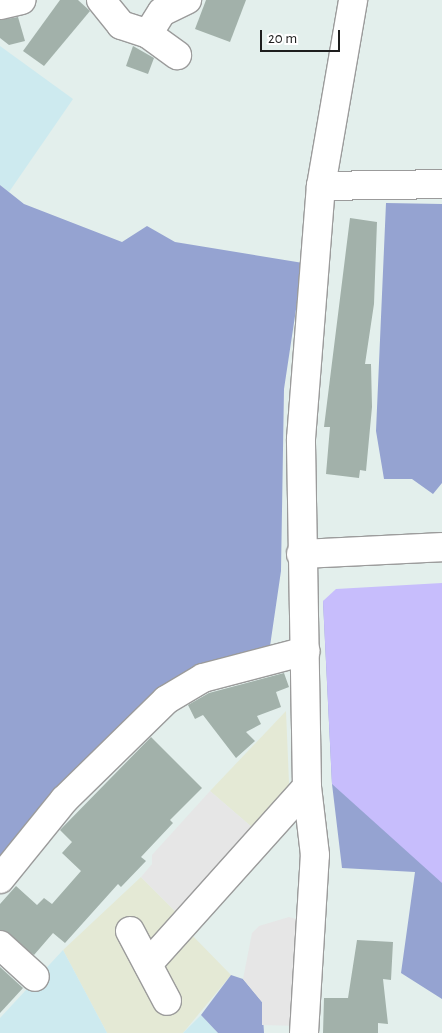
<!DOCTYPE html>
<html>
<head>
<meta charset="utf-8">
<style>
  body { margin:0 }
  #map { position:relative; width:442px; height:1033px; overflow:hidden; background:#e3efec; font-family:"Alegreya Sans",sans-serif }
  div>[style] { position:absolute }
  [style*='--x'] { left:calc(var(--x)*1px); top:calc(var(--y)*1px); width:calc(var(--w)*1px); rotate:calc(var(--a)*1deg) }
  .industrial>* { inset:0; background:#e4e9d5 }
  .farmland>* { inset:0; background:#cdeaef }
  .forest>* { inset:0; background:#95a3d1 }
  .park>* { inset:0; background:#c7bdfc }
  .parking>* { inset:0; background:#e6e6e6 }
  .building>* { inset:0; background:#a2b1aa }
  .roads { filter:drop-shadow(1px 0 #9b9b9b) drop-shadow(-1px 0 #9b9b9b) drop-shadow(0 1px #9b9b9b) drop-shadow(0 -1px #9b9b9b) }
  .minor>* { height:28px; margin:-14px; padding:0 14px; transform-origin:14px; border-radius:14px; background:#fff }
  span { translate:-50% -50%; white-space:nowrap; text-align:center; line-height:1.15; -webkit-text-stroke:4px #fff; paint-order:stroke }
  .scale { position:absolute; left:260px; top:30px; width:80px; height:22px; box-sizing:border-box; border:2px solid #1e1e1e; border-top:0; padding-left:6px; font-size:15px; line-height:18px; white-space:nowrap; color:#1e1e1e; -webkit-text-stroke:4px #fff; paint-order:stroke }
</style>
</head>
<body>
<div id="map">
  <div class="industrial">
    <div style="clip-path:polygon(286px 711px,289px 783px,285px 798px,254px 829px,210px 791px)"></div>
    <div style="clip-path:polygon(141px 877px,179px 915px,163px 964px,190px 933px,231px 975px,183px 1033px,107px 1033px,63px 950px)"></div>
  </div>
  <div class="farmland">
    <div style="clip-path:polygon(0 46px,73px 99px,9px 192px,0 185px)"></div>
    <div style="clip-path:polygon(63px 950px,107px 1033px,0 1033px,0 1018px)"></div>
    <div style="clip-path:polygon(201px 1015px,218px 1033px,183px 1033px)"></div>
  </div>
  <div class="forest">
    <div style="clip-path:polygon(0 185px,24px 204px,122px 242px,147px 226px,175px 242px,303px 263px,284px 389px,281px 571px,269px 653px,189px 677px,0 866px)"></div>
    <div style="clip-path:polygon(386px 203px,442px 204px,442px 483px,433px 494px,412px 479px,384px 479px,376px 431px)"></div>
    <div style="clip-path:polygon(442px 584px,442px 999px,401px 973px,415px 872px,342px 868px,332px 784px,323px 601px)"></div>
    <div style="clip-path:polygon(231px 975px,243px 979px,262px 1002px,264px 1033px,218px 1033px,201px 1015px)"></div>
  </div>
  <div class="park">
    <div style="clip-path:polygon(442px 583px,442px 883px,332px 784px,323px 601px,336px 589px)"></div>
  </div>
  <div class="parking">
    <div style="clip-path:polygon(210px 791px,254px 829px,179px 915px,141px 877px,152px 864px,152px 855px)"></div>
    <div style="clip-path:polygon(289px 917px,303px 921px,300px 1026px,262px 1025px,262px 1002px,243px 979px,252px 933px,259px 926px)"></div>
  </div>
  <div class="building">
    <div style="clip-path:polygon(60px 0,78px 0,90px 11px,44px 66px,23px 51px)"></div>
    <div style="clip-path:polygon(206px 0,246px 0,230px 42px,195px 29px)"></div>
    <div style="clip-path:polygon(18px 17px,25px 41px,9px 45px,0 38px,0 20px)"></div>
    <div style="clip-path:polygon(133px 46px,154px 58px,148px 74px,126px 66px)"></div>
    <div style="clip-path:polygon(350px 218px,377px 222px,374px 304px,365px 364px,371px 364px,372px 407px,366px 471px,360px 470px,359px 478px,326px 474px,330px 427px,324px 427px)"></div>
    <div style="clip-path:polygon(284px 673px,289px 687px,276px 692px,281px 707px,257px 716px,261px 724px,246px 732px,255px 741px,236px 758px,203px 715px,195px 719px,188px 705px,209px 693px)"></div>
    <div style="clip-path:polygon(151px 737px,202px 788px,170px 820px,173px 823px,141px 857px,146px 861px,121px 887px,118px 884px,65px 943px,53px 933px,34px 955px,0 930px,0 904px,16px 886px,37px 905px,44px 898px,52px 904px,81px 871px,62px 853px,72px 842px,60px 830px)"></div>
    <div style="clip-path:polygon(357px 940px,393px 942px,391px 980px,383px 979px,388px 1024px,378px 1023px,378px 1033px,323px 1033px,324px 998px,348px 998px)"></div>
    <div style="clip-path:polygon(0 967px,23px 988px,0 1013px)"></div>
  </div>
  <div class="roads">
    <div class="minor">
      <div style="--x:101;--y:0;--w:32;--a:51"></div>
      <div style="--x:121;--y:25;--w:28;--a:18"></div>
      <div style="--x:148;--y:34;--w:36;--a:36"></div>
      <div style="--x:0;--y:5;--w:22;--a:-13"></div>
      <div style="--x:148;--y:34;--w:26;--a:-58"></div>
      <div style="--x:162;--y:12;--w:28;--a:-26"></div>
      <div style="--x:321;--y:186;--w:121;--a:-0.9"></div>
      <div style="--x:301;--y:554;--w:141;--a:-2.8"></div>
      <div style="--x:0;--y:879;--w:102;--a:-51"></div>
      <div style="--x:64;--y:800;--w:143;--a:-44.4"></div>
      <div style="--x:166;--y:700;--w:43;--a:-30.7"></div>
      <div style="--x:203;--y:678;--w:106;--a:-14.7"></div>
      <div style="--x:130;--y:931;--w:79;--a:62.1"></div>
      <div style="--x:0;--y:945;--w:47;--a:42.4"></div>
      <div style="--x:148;--y:964;--w:238;--a:-48.1"></div>
      <div style="--x:304;--y:1033;--w:178;--a:-86.5"></div>
      <div style="--x:315;--y:855;--w:68;--a:-96.7"></div>
      <div style="--x:307;--y:787;--w:348;--a:-91"></div>
      <div style="--x:301;--y:439;--w:254;--a:-85.5"></div>
      <div style="--x:321;--y:186;--w:189;--a:-80.2"></div>
    </div>
  </div>
  <div class="scale">20 m</div>
</div>
</body>
</html>
